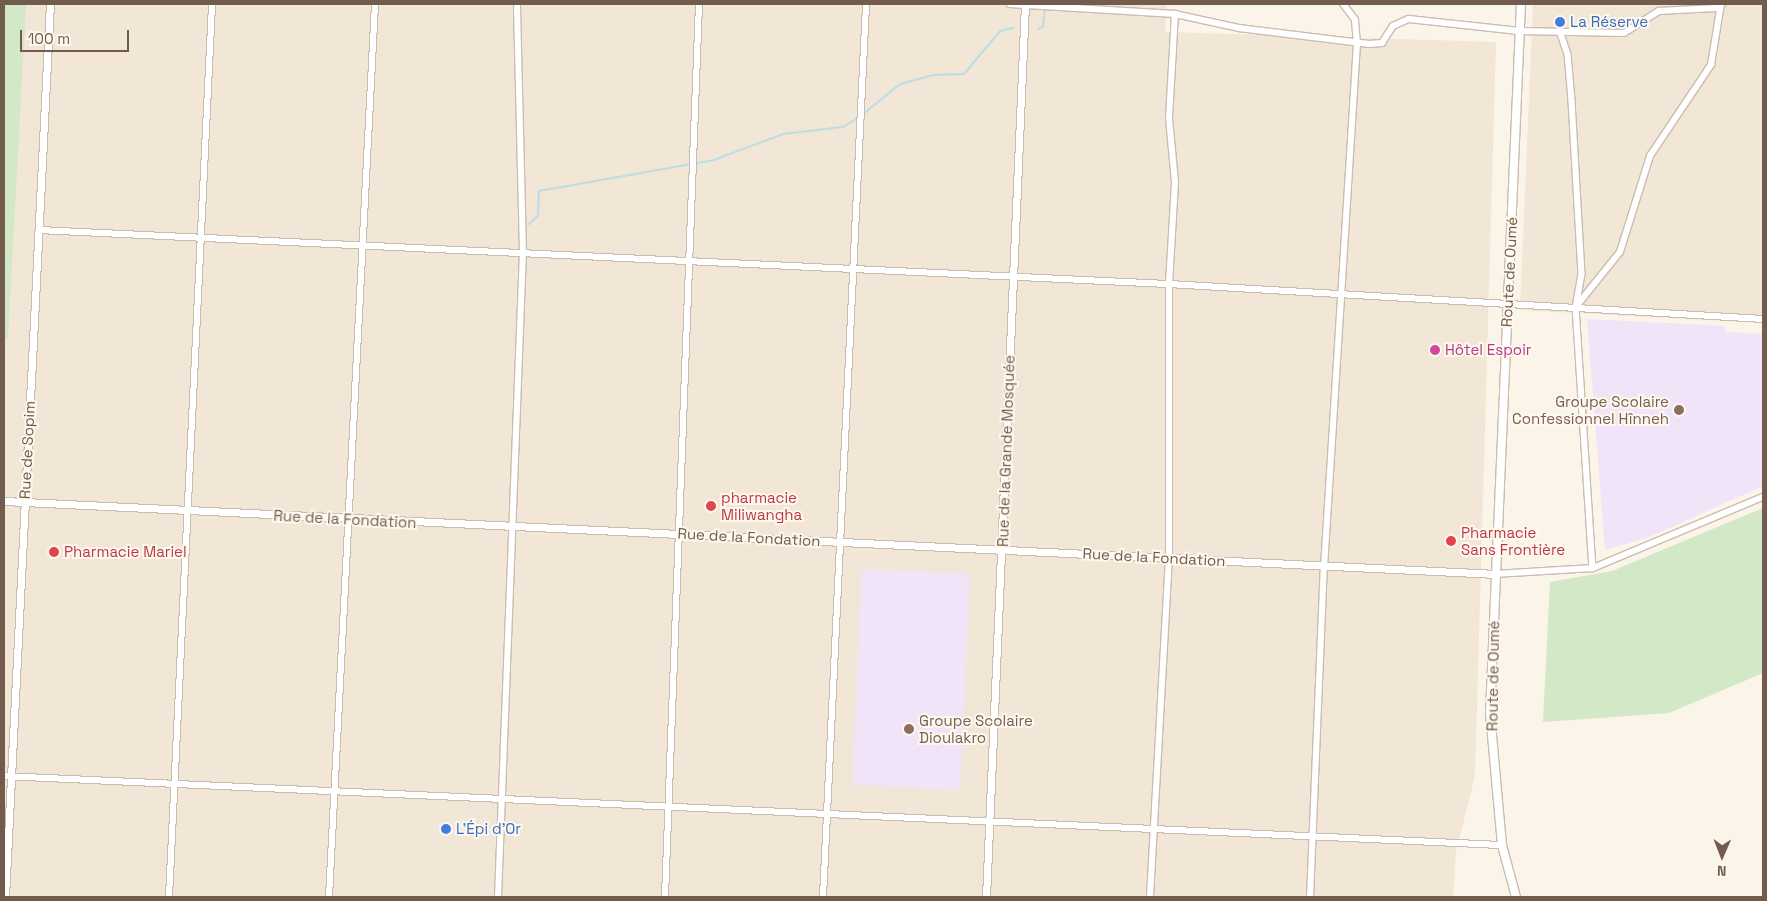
<!DOCTYPE html>
<html>
<head>
<meta charset="utf-8">
<style>
  body { margin:0 }
  #map { position:relative; width:1767px; height:901px; overflow:hidden; background:#fbf4e8; font-family:"Space Grotesk",sans-serif }
  div>[style] { position:absolute }
  [style*='--x'] { left:calc(var(--x)*1px); top:calc(var(--y)*1px); width:calc(var(--w)*1px); rotate:calc(var(--a)*1deg) }
  .residential>* { inset:0; background:#f2e6d7 }
  .education>* { inset:0; background:#f1e4f8 }
  .green>* { inset:0; background:#d3e8c7 }
  .stream>* { height:2px; margin:-1px; padding:0 1px; transform-origin:1px; border-radius:1px; background:#bddde4 }
  .roads { filter:drop-shadow(1px 0 #ccbcaf) drop-shadow(-1px 0 #ccbcaf) drop-shadow(0 1px #ccbcaf) drop-shadow(0 -1px #ccbcaf) }
  .minor>* { height:5.5px; margin:-2.75px; padding:0 2.75px; transform-origin:2.75px; border-radius:2.75px; background:#fff }
  .tertiary>* { height:7px; margin:-3.5px; padding:0 3.5px; transform-origin:3.5px; border-radius:3.5px; background:#fff }
  .secondary>* { height:8px; margin:-4px; padding:0 4px; transform-origin:4px; border-radius:4px; background:#fff }
  .dots>* { width:14px; height:14px; translate:-50% -50%; box-sizing:border-box; border:2px solid #fef8ee; border-radius:50% }
  span { translate:-50% -50%; white-space:nowrap; text-align:center; line-height:1.15; -webkit-text-stroke:4px #fef8ee; paint-order:stroke }
  .shop-label { font-size:15px; color:#366cbe }
  .left { translate:0 -50%; text-align:left }
  .street-label { font-size:15px; color:#735c4d }
  .hotel-label { font-size:15px; color:#b23c85 }
  .education-label { font-size:15px; color:#785e54 }
  .right { translate:-100% -50%; text-align:right }
  .health-label { font-size:15px; color:#be3a42 }
  .frame { position:absolute; inset:0; border:5px solid #735c4d; pointer-events:none }
  .north { position:absolute; left:1697px; top:831px; width:50px; height:50px; -webkit-text-stroke:4px #fef8ee; paint-order:stroke; rotate:181deg; font-size:14px; font-weight:700; line-height:20px; text-align:center; color:#735c4d }
  .north::after { content:''; display:block; margin:auto; width:18px; height:22px; background:#735c4d; clip-path:polygon(50% 0,100% 100%,50% 72%,0 100%) }
  .scale { position:absolute; left:20px; top:30px; width:109px; height:22px; box-sizing:border-box; border:2px solid #735c4d; border-top:0; padding-left:6px; font-size:15px; line-height:18px; white-space:nowrap; color:#735c4d; -webkit-text-stroke:4px #fef8ee; paint-order:stroke }
</style>
</head>
<body>
<div id="map">
  <div class="residential">
    <div style="clip-path:polygon(4px 4px,1167px 4px,1165px 32px,1496px 42px,1475px 776px,1456px 852px,1453px 897px,4px 897px)"></div>
    <div style="clip-path:polygon(1533px 4px,1763px 4px,1763px 323px,1520px 310px)"></div>
  </div>
  <div class="education">
    <div style="clip-path:polygon(1587px 319px,1725px 326px,1725px 332px,1763px 334px,1763px 486px,1647px 538px,1605px 550px)"></div>
    <div style="clip-path:polygon(862px 569px,970px 574px,960px 790px,852px 785px)"></div>
  </div>
  <div class="green">
    <div style="clip-path:polygon(4px 4px,26px 4px,8px 337px,4px 340px)"></div>
    <div style="clip-path:polygon(1763px 508px,1763px 673px,1669px 713px,1543px 722px,1550px 582px,1612px 571px)"></div>
  </div>
  <div class="stream">
    <div style="--x:1038;--y:29;--w:5;--a:-22"></div>
    <div style="--x:1043;--y:27;--w:20;--a:-84"></div>
    <div style="--x:862;--y:115;--w:49;--a:-39.2"></div>
    <div style="--x:900;--y:84;--w:34;--a:-15"></div>
    <div style="--x:933;--y:75;--w:31;--a:-2"></div>
    <div style="--x:964;--y:74;--w:56;--a:-50.1"></div>
    <div style="--x:1000;--y:31;--w:14;--a:-12"></div>
    <div style="--x:529;--y:224;--w:12;--a:-42"></div>
    <div style="--x:538;--y:216;--w:25;--a:-88"></div>
    <div style="--x:539;--y:191;--w:178;--a:-10"></div>
    <div style="--x:714;--y:160;--w:74;--a:-20.6"></div>
    <div style="--x:783;--y:134;--w:60;--a:-6.7"></div>
    <div style="--x:843;--y:127;--w:17;--a:-31"></div>
  </div>
  <div class="roads">
    <div class="minor">
      <div style="--x:1010;--y:4;--w:165;--a:3.5"></div>
      <div style="--x:1175;--y:14;--w:66;--a:12.3"></div>
      <div style="--x:1239;--y:28;--w:131;--a:7"></div>
      <div style="--x:1369;--y:44;--w:13;--a:-4"></div>
      <div style="--x:1382;--y:43;--w:20;--a:-57"></div>
      <div style="--x:1393;--y:26;--w:17;--a:-24"></div>
      <div style="--x:1409;--y:19;--w:112;--a:6.2"></div>
      <div style="--x:1520;--y:31;--w:104;--a:1.1"></div>
      <div style="--x:1624;--y:33;--w:41;--a:-32.2"></div>
      <div style="--x:1659;--y:11;--w:57;--a:-3"></div>
      <div style="--x:1716;--y:8;--w:7;--a:-34"></div>
      <div style="--x:1560;--y:31;--w:24;--a:71"></div>
      <div style="--x:1568;--y:54;--w:47;--a:85.1"></div>
      <div style="--x:1572;--y:101;--w:173;--a:86.7"></div>
      <div style="--x:1582;--y:274;--w:34;--a:100"></div>
      <div style="--x:1576;--y:307;--w:262;--a:86.3"></div>
      <div style="--x:39;--y:230;--w:1131;--a:2.74"></div>
      <div style="--x:1169;--y:284;--w:595;--a:3.37"></div>
      <div style="--x:1579;--y:303;--w:65;--a:-51.2"></div>
      <div style="--x:1620;--y:252;--w:101;--a:-72.6"></div>
      <div style="--x:1650;--y:156;--w:110;--a:-56.2"></div>
      <div style="--x:1711;--y:65;--w:62;--a:-80.7"></div>
      <div style="--x:1495;--y:574;--w:98;--a:-3.5"></div>
      <div style="--x:1593;--y:568;--w:184;--a:-22.7"></div>
      <div style="--x:4;--y:776;--w:1500;--a:2.64"></div>
      <div style="--x:169;--y:897;--w:894;--a:-87.24"></div>
      <div style="--x:329;--y:897;--w:894;--a:-87.05"></div>
      <div style="--x:498;--y:897;--w:644;--a:-87.78"></div>
      <div style="--x:523;--y:253;--w:249;--a:-91.4"></div>
      <div style="--x:665;--y:897;--w:894;--a:-87.82"></div>
      <div style="--x:823;--y:897;--w:894;--a:-87.24"></div>
      <div style="--x:1150;--y:897;--w:340;--a:-86.8"></div>
      <div style="--x:1169;--y:558;--w:274;--a:-90"></div>
      <div style="--x:1169;--y:284;--w:102;--a:-86.6"></div>
      <div style="--x:1175;--y:182;--w:64;--a:-95.4"></div>
      <div style="--x:1169;--y:118;--w:104;--a:-86.7"></div>
      <div style="--x:1310;--y:897;--w:329;--a:-87.6"></div>
      <div style="--x:1324;--y:568;--w:525;--a:-86.4"></div>
      <div style="--x:1357;--y:44;--w:24;--a:-95"></div>
      <div style="--x:1355;--y:20;--w:20;--a:-127"></div>
    </div>
    <div class="tertiary">
      <div style="--x:4;--y:501;--w:1493;--a:2.8"></div>
      <div style="--x:5;--y:897;--w:894;--a:-87.12"></div>
      <div style="--x:986;--y:897;--w:894;--a:-87.5"></div>
    </div>
    <div class="secondary">
      <div style="--x:1516;--y:897;--w:54;--a:-105.1"></div>
      <div style="--x:1502;--y:845;--w:133;--a:-95.2"></div>
      <div style="--x:1490;--y:713;--w:710;--a:-87.5"></div>
    </div>
  </div>
  <div class="dots">
    <div style="left:1560px;top:22px;background:#3f7fe0"></div>
    <div style="left:1435px;top:350px;background:#d1479c"></div>
    <div style="left:1679px;top:410px;background:#8d6e63"></div>
    <div style="left:711px;top:506px;background:#e0444e"></div>
    <div style="left:1451px;top:541px;background:#e0444e"></div>
    <div style="left:54px;top:552px;background:#e0444e"></div>
    <div style="left:909px;top:729px;background:#8d6e63"></div>
    <div style="left:446px;top:829px;background:#3f7fe0"></div>
  </div>
  <div class="shop-label">
    <span class="left" style="left:1570px;top:22px">La Réserve</span>
    <span class="left" style="left:456px;top:829px">L'Épi d'Or</span>
  </div>
  <div class="street-label">
    <span style="left:1509px;top:272px;rotate:-87deg">Route de Oumé</span>
    <span style="left:27px;top:450px;rotate:-87deg">Rue de Sopim</span>
    <span style="left:1006px;top:451px;rotate:-88deg">Rue de la Grande Mosquée</span>
    <span style="left:345px;top:519px;rotate:3deg">Rue de la Fondation</span>
    <span style="left:749px;top:537px;rotate:3deg">Rue de la Fondation</span>
    <span style="left:1154px;top:557px;rotate:3deg">Rue de la Fondation</span>
    <span style="left:1493px;top:676px;rotate:-89deg">Route de Oumé</span>
  </div>
  <div class="hotel-label">
    <span class="left" style="left:1445px;top:350px">Hôtel Espoir</span>
  </div>
  <div class="education-label">
    <span class="right" style="left:1669px;top:410px">Groupe Scolaire<br>Confessionnel Hînneh</span>
    <span class="left" style="left:919px;top:729px">Groupe Scolaire<br>Dioulakro</span>
  </div>
  <div class="health-label">
    <span class="left" style="left:721px;top:506px">pharmacie<br>Miliwangha</span>
    <span class="left" style="left:1461px;top:541px">Pharmacie<br>Sans Frontière</span>
    <span class="left" style="left:64px;top:552px">Pharmacie Mariel</span>
  </div>
  <div class="frame"></div>
  <div class="north">N</div>
  <div class="scale">100 m</div>
</div>
</body>
</html>
